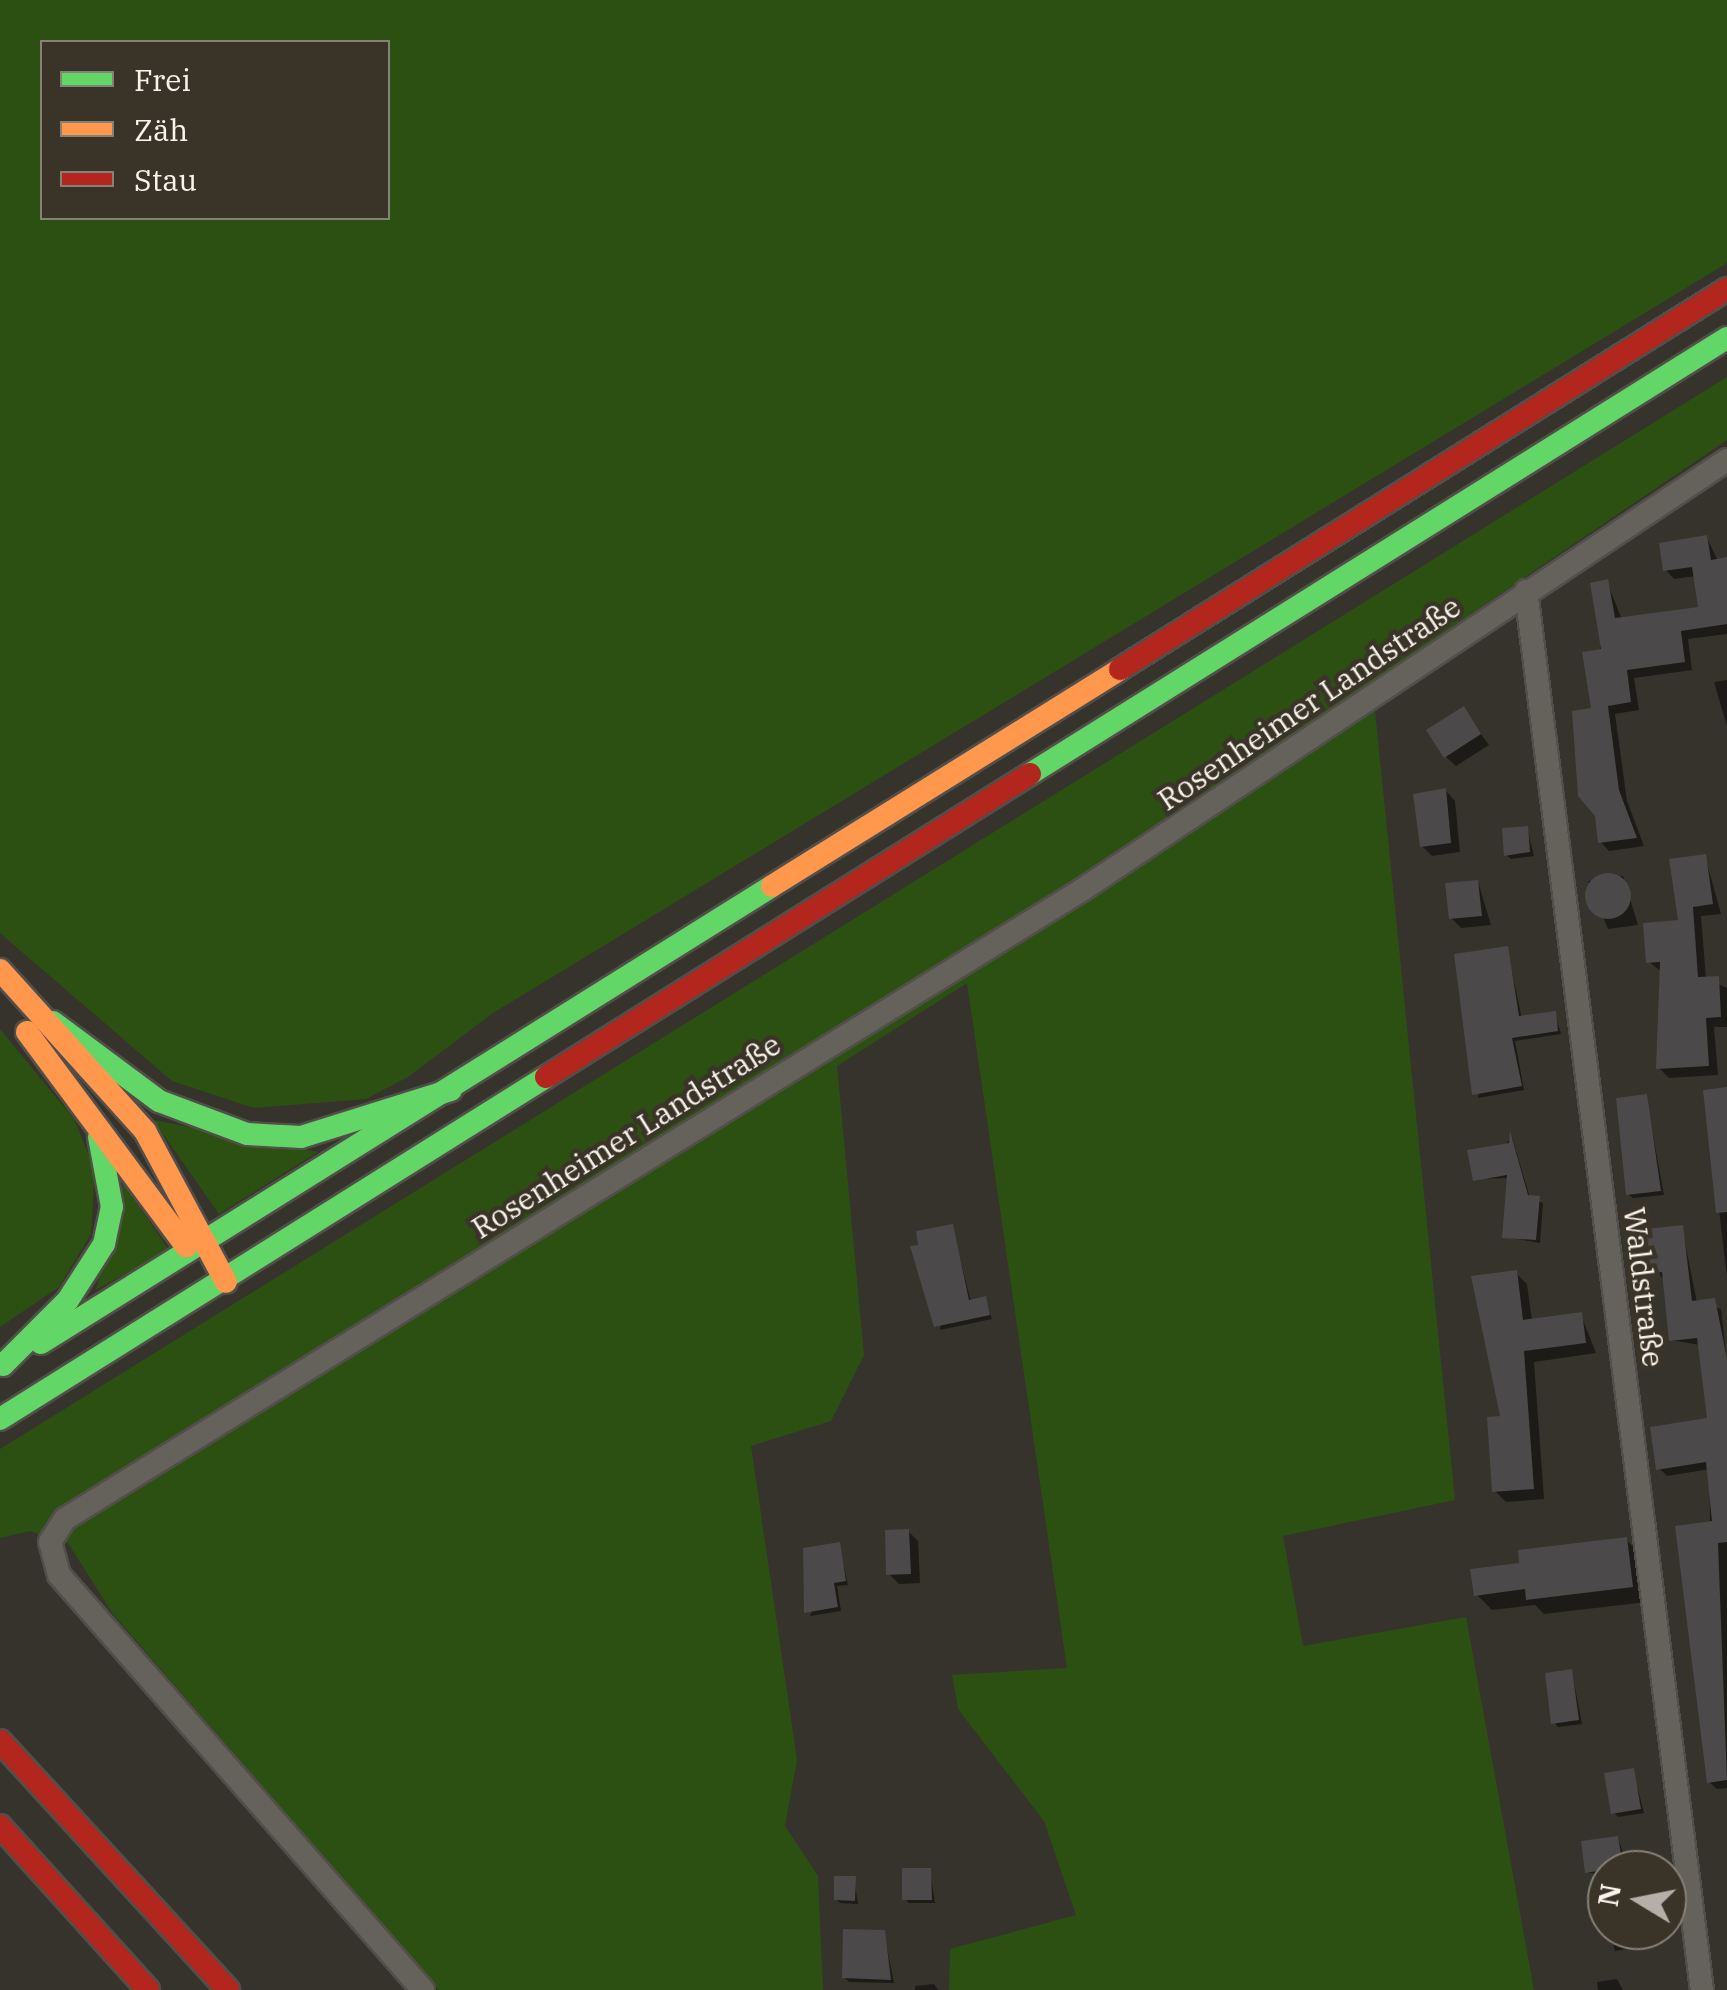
<!DOCTYPE html>
<html>
<head>
<meta charset="utf-8">
<style>
  body { margin:0 }
  #map { position:relative; width:1727px; height:1990px; overflow:hidden; background:#36332c; font-family:"IBM Plex Serif",serif }
  div>[style] { position:absolute }
  [style*='--x'] { left:calc(var(--x)*1px); top:calc(var(--y)*1px); width:calc(var(--w)*1px); rotate:calc(var(--a)*1deg) }
  .green>* { inset:0; background:#2c5012 }
  .shadow>* { inset:0; background:#0007 }
  .building>* { inset:0; background:#4b4949 }
  .round { border-radius:50% }
  .roads { filter:drop-shadow(2px 0 #524e49) drop-shadow(-2px 0 #524e49) drop-shadow(0 2px #524e49) drop-shadow(0 -2px #524e49) }
  .street>* { height:22px; margin:-11px; padding:0 11px; transform-origin:11px; border-radius:11px; background:#65625c }
  .fast>* { height:22px; margin:-11px; padding:0 11px; transform-origin:11px; border-radius:11px; background:#63d668 }
  .slow>* { height:22px; margin:-11px; padding:0 11px; transform-origin:11px; border-radius:11px; background:#ff974d }
  .jam>* { height:22px; margin:-11px; padding:0 11px; transform-origin:11px; border-radius:11px; background:#b3261e }
  span { translate:-50% -50%; white-space:nowrap; text-align:center; line-height:1.15; -webkit-text-stroke:9px #3a3428; paint-order:stroke }
  .street-label { font-size:30px; color:#f8f4ed }
  .legend { position:absolute; left:40px; top:40px; width:350px; height:180px; box-sizing:border-box; background:#3a3428; border:2px solid #868177; margin:0; padding:12px 18px; list-style:none; font-size:30px; color:#f8f4ed }
  .legend li { display:flex; align-items:center; gap:20px; height:50px }
  .legend b { width:50px; border:2px solid #868177 }
  .north { position:absolute; left:1587px; top:1850px; width:100px; height:100px; box-sizing:border-box; background:#3a3428; border:2px solid #868177; border-radius:50%; rotate:280deg; font-size:28px; font-weight:700; line-height:40px; text-align:center; color:#f8f4ed }
  .north::after { content:''; display:block; margin:auto; width:35px; height:45px; background:#b4b0a9; clip-path:polygon(50% 0,100% 100%,50% 72%,0 100%) }
</style>
</head>
<body>
<div id="map">
  <div class="green">
    <div style="clip-path:polygon(evenodd,0 0,1727px 0,1727px 263px,493px 1013px,408px 1077px,366px 1099px,254px 1108px,172px 1081px,0 933px,0 0,42px 42px,388px 42px,388px 218px,42px 218px,42px 42px)"></div>
    <div style="clip-path:polygon(1727px 377px,1727px 440px,1372px 681px,1455px 1500px,1283px 1536px,1303px 1646px,1466px 1617px,1534px 1990px,949px 1990px,950px 1949px,1076px 1915px,1044px 1821px,958px 1709px,952px 1675px,1067px 1668px,967px 983px,837px 1066px,864px 1355px,831px 1421px,751px 1446px,797px 1760px,785px 1826px,818px 1876px,823px 1990px,439px 1990px,113px 1614px,68px 1543px,30px 1531px,0 1538px,0 1449px)"></div>
    <div style="clip-path:polygon(0 1029px,74px 1119px,95px 1170px,91px 1234px,59px 1287px,0 1327px)"></div>
    <div style="clip-path:polygon(153px 1120px,318px 1152px,219px 1214px)"></div>
    <div style="clip-path:polygon(123px 1183px,169px 1250px,96px 1290px)"></div>
  </div>
  <div class="shadow">
    <div style="clip-path:polygon(1707px 538px,1718px 561px,1727px 560px,1727px 634px,1688px 639px,1692px 670px,1634px 678px,1639px 710px,1615px 714px,1627px 801px,1644px 846px,1609px 851px,1601px 842px,1594px 710px,1607px 582px,1622px 620px,1701px 609px,1696px 576px,1674px 579px,1666px 570px)"></div>
    <div style="clip-path:polygon(1727px 680px,1727px 726px,1714px 682px)"></div>
    <div style="clip-path:polygon(1463px 710px,1489px 745px,1456px 766px,1446px 757px)"></div>
    <div style="clip-path:polygon(1446px 791px,1455px 801px,1460px 852px,1432px 856px,1422px 846px)"></div>
    <div style="clip-path:polygon(1527px 828px,1534px 856px,1511px 859px,1506px 855px)"></div>
    <div style="clip-path:polygon(1705px 856px,1721px 914px,1701px 916px,1706px 979px,1727px 988px,1727px 1027px,1714px 1027px,1718px 1075px,1669px 1078px,1659px 1068px,1662px 972px,1649px 962px,1681px 922px)"></div>
    <div style="clip-path:polygon(1623px 876px,1638px 925px,1608px 929px,1588px 881px)"></div>
    <div style="clip-path:polygon(1478px 882px,1491px 925px,1461px 928px,1451px 918px)"></div>
    <div style="clip-path:polygon(1507px 948px,1522px 1019px,1555px 1014px,1561px 1034px,1515px 1041px,1524px 1090px,1478px 1098px)"></div>
    <div style="clip-path:polygon(1727px 1089px,1727px 1277px,1705px 1092px)"></div>
    <div style="clip-path:polygon(1646px 1097px,1664px 1195px,1633px 1198px,1628px 1194px)"></div>
    <div style="clip-path:polygon(1512px 1137px,1530px 1198px,1543px 1203px,1540px 1243px,1505px 1237px,1509px 1178px,1475px 1179px)"></div>
    <div style="clip-path:polygon(952px 1226px,971px 1302px,985px 1299px,992px 1319px,940px 1330px)"></div>
    <div style="clip-path:polygon(1682px 1227px,1697px 1303px,1721px 1309px,1727px 1362px,1727px 1788px,1717px 1789px,1709px 1782px,1710px 1469px,1667px 1476px,1659px 1468px,1710px 1420px,1700px 1345px,1671px 1340px,1665px 1279px,1653px 1272px)"></div>
    <div style="clip-path:polygon(1516px 1273px,1527px 1284px,1532px 1321px,1581px 1315px,1596px 1353px,1534px 1362px,1544px 1499px,1506px 1502px,1494px 1490px)"></div>
    <div style="clip-path:polygon(908px 1531px,918px 1541px,920px 1583px,899px 1584px,889px 1574px)"></div>
    <div style="clip-path:polygon(1626px 1540px,1642px 1555px,1647px 1602px,1544px 1614px,1535px 1605px,1492px 1610px,1476px 1594px,1522px 1565px)"></div>
    <div style="clip-path:polygon(839px 1545px,848px 1585px,837px 1586px,841px 1611px,810px 1616px)"></div>
    <div style="clip-path:polygon(1572px 1672px,1582px 1724px,1558px 1727px,1554px 1722px)"></div>
    <div style="clip-path:polygon(1633px 1770px,1644px 1813px,1618px 1817px,1614px 1813px)"></div>
    <div style="clip-path:polygon(1618px 1838px,1629px 1870px,1607px 1870px,1607px 1920px,1600px 1875px,1587px 1872px)"></div>
    <div style="clip-path:polygon(930px 1871px,935px 1903px,909px 1903px,905px 1899px)"></div>
    <div style="clip-path:polygon(854px 1879px,858px 1904px,840px 1903px,836px 1899px)"></div>
    <div style="clip-path:polygon(1609px 1930px,1643px 1930px,1647px 1945px,1615px 1951px)"></div>
    <div style="clip-path:polygon(884px 1932px,894px 1983px,849px 1982px,844px 1977px)"></div>
    <div style="clip-path:polygon(1617px 1979px,1623px 1990px,1598px 1990px,1597px 1982px)"></div>
    <div style="clip-path:polygon(934px 1984px,938px 1990px,915px 1990px,915px 1986px)"></div>
  </div>
  <div class="building">
    <div style="clip-path:polygon(1707px 535px,1711px 560px,1727px 557px,1727px 624px,1681px 631px,1685px 662px,1627px 670px,1631px 702px,1608px 706px,1619px 790px,1637px 838px,1598px 843px,1595px 816px,1578px 796px,1572px 711px,1591px 708px,1582px 652px,1601px 649px,1590px 583px,1608px 579px,1615px 618px,1698px 607px,1692px 567px,1663px 571px,1659px 543px)"></div>
    <div style="clip-path:polygon(1464px 706px,1481px 734px,1444px 758px,1426px 730px)"></div>
    <div style="clip-path:polygon(1446px 788px,1451px 843px,1420px 847px,1413px 794px)"></div>
    <div style="clip-path:polygon(1528px 826px,1530px 852px,1504px 856px,1502px 828px)"></div>
    <div style="clip-path:polygon(1706px 854px,1713px 904px,1693px 907px,1698px 977px,1719px 976px,1721px 1017px,1706px 1018px,1709px 1066px,1656px 1069px,1660px 962px,1646px 963px,1643px 923px,1678px 920px,1669px 859px)"></div>
    <div class="round" style="left:1585px;top:873px;width:46px;height:46px"></div>
    <div style="clip-path:polygon(1478px 880px,1482px 916px,1449px 919px,1445px 883px)"></div>
    <div style="clip-path:polygon(1508px 946px,1519px 1016px,1556px 1011px,1558px 1031px,1512px 1038px,1522px 1086px,1472px 1095px,1454px 954px)"></div>
    <div style="clip-path:polygon(1727px 1087px,1727px 1212px,1716px 1213px,1703px 1090px)"></div>
    <div style="clip-path:polygon(1647px 1094px,1661px 1191px,1626px 1195px,1616px 1098px)"></div>
    <div style="clip-path:polygon(1510px 1131px,1528px 1195px,1540px 1196px,1536px 1240px,1502px 1238px,1507px 1175px,1473px 1181px,1467px 1150px,1509px 1143px)"></div>
    <div style="clip-path:polygon(953px 1224px,969px 1300px,986px 1296px,990px 1315px,934px 1327px,910px 1246px,918px 1245px,916px 1231px)"></div>
    <div style="clip-path:polygon(1683px 1225px,1692px 1301px,1715px 1298px,1727px 1359px,1727px 1542px,1718px 1543px,1727px 1780px,1707px 1783px,1675px 1526px,1712px 1521px,1706px 1462px,1656px 1470px,1650px 1427px,1707px 1418px,1697px 1338px,1669px 1341px,1662px 1272px,1651px 1273px,1646px 1229px)"></div>
    <div style="clip-path:polygon(1517px 1270px,1523px 1320px,1582px 1312px,1586px 1343px,1524px 1351px,1534px 1489px,1492px 1492px,1487px 1417px,1500px 1416px,1471px 1276px)"></div>
    <div style="clip-path:polygon(909px 1529px,911px 1574px,886px 1575px,885px 1530px)"></div>
    <div style="clip-path:polygon(1627px 1537px,1633px 1587px,1526px 1600px,1525px 1589px,1474px 1596px,1470px 1569px,1519px 1563px,1518px 1550px)"></div>
    <div style="clip-path:polygon(840px 1542px,846px 1581px,834px 1583px,838px 1607px,804px 1613px,803px 1548px)"></div>
    <div style="clip-path:polygon(1572px 1669px,1579px 1720px,1551px 1724px,1545px 1673px)"></div>
    <div style="clip-path:polygon(1634px 1768px,1641px 1809px,1611px 1814px,1604px 1773px)"></div>
    <div style="clip-path:polygon(1618px 1836px,1623px 1867px,1585px 1873px,1581px 1841px)"></div>
    <div style="clip-path:polygon(902px 1868px,931px 1868px,932px 1900px,902px 1900px)"></div>
    <div style="clip-path:polygon(834px 1876px,856px 1876px,855px 1901px,834px 1900px)"></div>
    <div style="clip-path:polygon(843px 1929px,885px 1930px,891px 1980px,842px 1978px)"></div>
  </div>
  <div class="roads">
    <div class="street">
      <div style="--x:1526;--y:591;--w:1410;--a:82.83"></div>
      <div style="--x:423;--y:1990;--w:552;--a:-131.25"></div>
      <div style="--x:59;--y:1575;--w:34;--a:-105"></div>
      <div style="--x:50;--y:1542;--w:27;--a:-57"></div>
      <div style="--x:65;--y:1519;--w:1196;--a:-31.74"></div>
      <div style="--x:1082;--y:890;--w:775;--a:-33.69"></div>
    </div>
    <div class="fast">
      <div style="--x:1030;--y:774;--w:822;--a:-32.03"></div>
      <div style="--x:53;--y:1022;--w:132;--a:36.7"></div>
      <div style="--x:159;--y:1101;--w:94;--a:20.6"></div>
      <div style="--x:247;--y:1134;--w:54;--a:3.2"></div>
      <div style="--x:301;--y:1137;--w:157;--a:-17.4"></div>
      <div style="--x:41;--y:1343;--w:862;--a:-32.01"></div>
      <div style="--x:3;--y:1365;--w:92;--a:-45"></div>
      <div style="--x:68;--y:1300;--w:67;--a:-57.3"></div>
      <div style="--x:104;--y:1244;--w:38;--a:-78"></div>
      <div style="--x:112;--y:1207;--w:71;--a:-100.5"></div>
      <div style="--x:0;--y:1419;--w:644;--a:-32.06"></div>
    </div>
    <div class="slow">
      <div style="--x:772;--y:886;--w:410;--a:-31.9"></div>
      <div style="--x:0;--y:970;--w:217;--a:48"></div>
      <div style="--x:145;--y:1131;--w:171;--a:61.8"></div>
      <div style="--x:27;--y:1032;--w:267;--a:53.4"></div>
    </div>
    <div class="jam">
      <div style="--x:1120;--y:669;--w:716;--a:-32.05"></div>
      <div style="--x:546;--y:1077;--w:571;--a:-32.05"></div>
      <div style="--x:0;--y:1741;--w:338;--a:47.5"></div>
      <div style="--x:0;--y:1826;--w:221;--a:47.9"></div>
    </div>
  </div>
  <div class="street-label">
    <span style="left:1309px;top:703px;rotate:-34deg">Rosenheimer Landstraße</span>
    <span style="left:626px;top:1136px;rotate:-32deg">Rosenheimer Landstraße</span>
    <span style="left:1644px;top:1287px;rotate:83deg">Waldstraße</span>
  </div>
  <ul class="legend">
  <li><b style="height:12px;background:#63d668"></b>Frei</li>
  <li><b style="height:12px;background:#ff974d"></b>Zäh</li>
  <li><b style="height:12px;background:#b3261e"></b>Stau</li>
  </ul>
  <div class="north">N</div>
</div>
</body>
</html>
